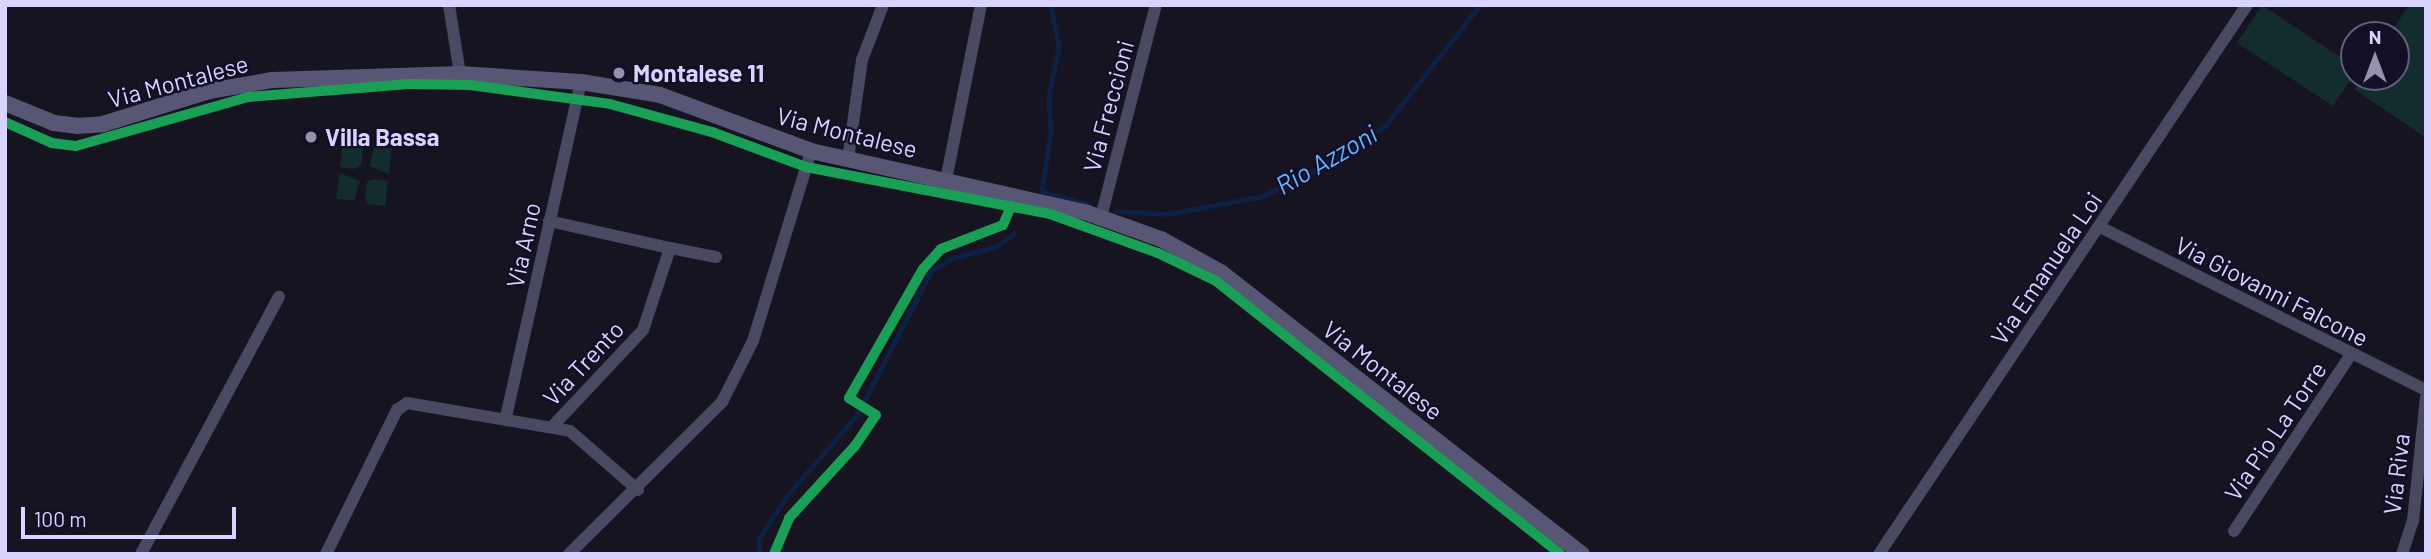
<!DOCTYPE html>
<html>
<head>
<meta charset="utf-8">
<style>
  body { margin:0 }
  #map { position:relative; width:2431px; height:559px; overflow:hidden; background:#161421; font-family:Barlow,sans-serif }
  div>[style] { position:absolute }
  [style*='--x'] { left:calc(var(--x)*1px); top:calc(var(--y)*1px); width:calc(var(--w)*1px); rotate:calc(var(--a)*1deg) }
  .green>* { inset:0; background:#132c2d }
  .stream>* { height:4.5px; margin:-2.25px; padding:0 2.25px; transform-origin:2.25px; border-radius:2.25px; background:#0d2144 }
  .street>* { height:12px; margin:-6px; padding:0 6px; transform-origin:6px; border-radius:6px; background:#4a4962 }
  .secondary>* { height:16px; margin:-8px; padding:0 8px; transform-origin:8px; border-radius:8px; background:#575674 }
  .cycleway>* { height:10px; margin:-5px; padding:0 5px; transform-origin:5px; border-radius:5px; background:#1a9f57 }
  .dots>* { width:19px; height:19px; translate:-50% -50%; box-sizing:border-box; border:4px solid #130f26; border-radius:50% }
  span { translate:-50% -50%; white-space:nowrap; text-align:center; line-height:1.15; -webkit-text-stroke:5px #130f26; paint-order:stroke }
  .poi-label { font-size:24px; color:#d9d4ff; font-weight:700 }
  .left { translate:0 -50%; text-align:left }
  .street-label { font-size:24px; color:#d9d4ff }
  .water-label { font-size:26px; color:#62b6ff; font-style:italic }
  .frame { position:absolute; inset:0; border:7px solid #d9d4ff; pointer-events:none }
  .north { position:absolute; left:2340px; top:21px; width:70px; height:70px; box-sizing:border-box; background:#130f26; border:2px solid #625e7d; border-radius:50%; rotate:0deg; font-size:19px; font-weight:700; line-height:28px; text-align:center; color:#d9d4ff }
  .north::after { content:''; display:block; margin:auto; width:24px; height:32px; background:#9591b1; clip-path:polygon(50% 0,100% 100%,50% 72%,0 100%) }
  .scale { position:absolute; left:21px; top:507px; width:215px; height:32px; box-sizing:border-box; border:4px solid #d9d4ff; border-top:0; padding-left:9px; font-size:21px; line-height:24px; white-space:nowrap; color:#d9d4ff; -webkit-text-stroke:5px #130f26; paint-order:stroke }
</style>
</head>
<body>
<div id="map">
  <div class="green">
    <div style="clip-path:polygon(2262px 5px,2354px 66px,2354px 75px,2333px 106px,2237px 43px)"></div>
    <div style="clip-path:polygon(2409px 5px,2426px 5px,2426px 138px,2354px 89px,2362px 77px,2396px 77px,2396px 35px,2389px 35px)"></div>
    <div style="clip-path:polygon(343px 141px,361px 144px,363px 149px,361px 165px,355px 169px,340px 167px)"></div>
    <div style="clip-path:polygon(375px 146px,392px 148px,389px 174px,369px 166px)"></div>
    <div style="clip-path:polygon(340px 173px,360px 181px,354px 201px,336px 199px)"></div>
    <div style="clip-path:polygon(373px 179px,388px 181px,385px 206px,367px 204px,365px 198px,367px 182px)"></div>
  </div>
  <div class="stream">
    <div style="--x:1051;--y:5;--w:43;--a:79.2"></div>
    <div style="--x:1059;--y:47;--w:50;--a:101.5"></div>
    <div style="--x:1049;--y:96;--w:36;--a:87"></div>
    <div style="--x:1051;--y:132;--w:60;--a:98.7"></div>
    <div style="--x:1042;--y:191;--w:48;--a:15.8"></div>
    <div style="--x:1116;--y:211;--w:52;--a:3.3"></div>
    <div style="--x:1168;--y:214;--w:97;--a:-10.7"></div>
    <div style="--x:1263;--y:196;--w:67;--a:-26.6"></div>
    <div style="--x:1323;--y:166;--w:74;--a:-32.8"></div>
    <div style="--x:1385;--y:126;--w:154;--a:-51.9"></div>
    <div style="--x:759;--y:554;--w:15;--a:-90"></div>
    <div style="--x:759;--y:539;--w:49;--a:-57.6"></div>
    <div style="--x:785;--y:498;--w:110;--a:-49.1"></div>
    <div style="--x:857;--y:415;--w:162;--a:-62.8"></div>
    <div style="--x:931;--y:271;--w:22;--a:-32"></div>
    <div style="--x:950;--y:259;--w:49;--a:-15.5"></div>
    <div style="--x:997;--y:246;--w:21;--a:-37"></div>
  </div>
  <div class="street">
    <div style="--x:449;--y:5;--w:70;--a:80.9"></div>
    <div style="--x:848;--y:159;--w:100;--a:-82"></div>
    <div style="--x:862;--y:60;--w:59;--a:-69.1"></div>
    <div style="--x:946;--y:180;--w:178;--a:-78.7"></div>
    <div style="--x:1101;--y:217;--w:219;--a:-75.5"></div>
    <div style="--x:549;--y:221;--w:124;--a:12.6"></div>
    <div style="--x:670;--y:248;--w:86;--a:108.2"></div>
    <div style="--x:643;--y:330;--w:132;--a:133.2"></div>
    <div style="--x:2100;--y:227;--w:364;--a:26.6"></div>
    <div style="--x:670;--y:248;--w:47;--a:11.1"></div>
    <div style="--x:506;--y:417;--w:343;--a:-77.4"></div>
    <div style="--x:2234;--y:531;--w:212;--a:-56.5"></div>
    <div style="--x:141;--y:554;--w:292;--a:-61.8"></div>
    <div style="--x:326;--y:554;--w:161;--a:-63.8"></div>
    <div style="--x:397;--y:410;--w:12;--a:-35"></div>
    <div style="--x:407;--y:403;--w:165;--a:9.7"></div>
    <div style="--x:570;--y:431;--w:90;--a:40.9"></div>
    <div style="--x:569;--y:554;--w:216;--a:-44.8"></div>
    <div style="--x:722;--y:402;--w:68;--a:-63.1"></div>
    <div style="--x:753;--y:341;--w:199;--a:-73"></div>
    <div style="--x:1879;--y:554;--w:661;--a:-56.17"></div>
    <div style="--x:2402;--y:554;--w:35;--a:-72"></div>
    <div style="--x:2413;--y:521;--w:124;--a:-84"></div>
  </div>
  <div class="secondary">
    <div style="--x:5;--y:103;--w:53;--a:22.2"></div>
    <div style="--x:54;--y:123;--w:23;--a:7"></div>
    <div style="--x:77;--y:126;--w:26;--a:-4"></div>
    <div style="--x:103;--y:124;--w:111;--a:-17.3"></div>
    <div style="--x:209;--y:91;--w:64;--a:-9.9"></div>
    <div style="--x:272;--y:80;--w:188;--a:-1.8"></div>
    <div style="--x:460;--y:74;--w:121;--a:3.8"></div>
    <div style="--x:581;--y:82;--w:80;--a:9.3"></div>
    <div style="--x:660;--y:95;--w:161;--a:20.3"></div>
    <div style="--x:811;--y:151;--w:281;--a:12.6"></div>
    <div style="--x:1085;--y:212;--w:81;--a:19.6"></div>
    <div style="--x:1161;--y:239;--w:70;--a:29.1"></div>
    <div style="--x:1222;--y:273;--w:457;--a:38"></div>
  </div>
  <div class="cycleway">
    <div style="--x:5;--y:122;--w:51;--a:24.1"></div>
    <div style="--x:52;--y:143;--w:24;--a:7"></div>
    <div style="--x:76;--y:146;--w:179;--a:-15.9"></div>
    <div style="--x:248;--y:97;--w:164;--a:-4.6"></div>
    <div style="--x:411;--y:84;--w:59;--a:1"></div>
    <div style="--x:470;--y:85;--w:141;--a:7.7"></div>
    <div style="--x:610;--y:104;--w:106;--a:15.4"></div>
    <div style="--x:712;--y:132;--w:100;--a:20.4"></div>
    <div style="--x:806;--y:167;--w:248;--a:10.9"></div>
    <div style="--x:1050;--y:214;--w:115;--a:19.9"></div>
    <div style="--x:1158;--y:253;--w:64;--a:25.8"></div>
    <div style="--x:1216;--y:281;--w:439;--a:38.4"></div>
    <div style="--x:774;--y:554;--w:39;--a:-67"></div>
    <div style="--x:789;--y:518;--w:98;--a:-47.5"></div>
    <div style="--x:855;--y:446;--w:37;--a:-56"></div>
    <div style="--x:876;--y:415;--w:32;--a:-148"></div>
    <div style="--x:849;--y:398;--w:149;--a:-60.2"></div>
    <div style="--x:923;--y:269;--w:27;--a:-48"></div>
    <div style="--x:941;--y:249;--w:66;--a:-21.2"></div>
    <div style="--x:1003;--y:225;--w:21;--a:-67"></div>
  </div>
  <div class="dots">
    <div style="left:619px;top:73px;background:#9591b1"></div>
    <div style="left:311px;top:137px;background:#9591b1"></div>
  </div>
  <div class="poi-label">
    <span class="left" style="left:633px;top:73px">Montalese 11</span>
    <span class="left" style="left:325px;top:137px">Villa Bassa</span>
  </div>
  <div class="street-label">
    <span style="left:178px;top:81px;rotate:-15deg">Via Montalese</span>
    <span style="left:1108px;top:106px;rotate:-75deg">Via Freccioni</span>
    <span style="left:847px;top:132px;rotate:14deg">Via Montalese</span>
    <span style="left:523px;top:245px;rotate:-78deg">Via Arno</span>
    <span style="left:2046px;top:268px;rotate:-56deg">Via Emanuela Loi</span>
    <span style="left:2272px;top:291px;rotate:27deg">Via Giovanni Falcone</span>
    <span style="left:583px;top:363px;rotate:-47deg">Via Trento</span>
    <span style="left:1383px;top:370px;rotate:38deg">Via Montalese</span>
    <span style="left:2275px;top:431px;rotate:-56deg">Via Pio La Torre</span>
    <span style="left:2396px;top:474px;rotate:-83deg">Via Riva</span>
  </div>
  <div class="water-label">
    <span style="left:1326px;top:159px;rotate:-30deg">Rio Azzoni</span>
  </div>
  <div class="frame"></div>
  <div class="north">N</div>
  <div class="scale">100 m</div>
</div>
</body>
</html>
